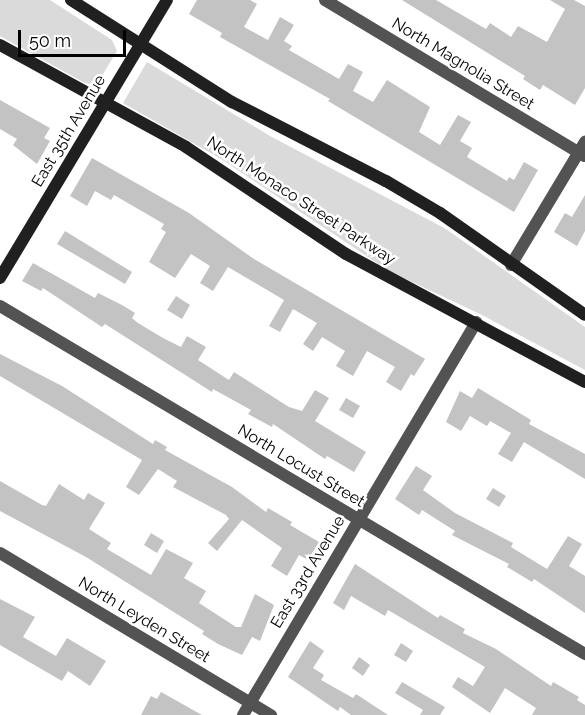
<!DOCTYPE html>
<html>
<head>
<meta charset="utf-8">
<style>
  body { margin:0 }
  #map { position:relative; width:585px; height:715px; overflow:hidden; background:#fff; font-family:Raleway,sans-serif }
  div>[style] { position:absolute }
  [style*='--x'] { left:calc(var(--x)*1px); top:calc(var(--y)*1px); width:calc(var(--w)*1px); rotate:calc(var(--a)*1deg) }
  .green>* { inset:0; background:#dadada }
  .building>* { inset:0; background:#c3c3c3 }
  .street>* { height:12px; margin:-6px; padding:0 6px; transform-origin:6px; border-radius:6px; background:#535353 }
  .secondary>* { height:12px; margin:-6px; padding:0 6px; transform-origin:6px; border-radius:6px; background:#202020 }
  span { translate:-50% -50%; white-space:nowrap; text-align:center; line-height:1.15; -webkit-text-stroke:5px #fff; paint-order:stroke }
  .street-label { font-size:16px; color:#000 }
  .scale { position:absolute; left:18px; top:30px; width:108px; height:27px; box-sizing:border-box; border:3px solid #000; border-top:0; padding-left:8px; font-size:18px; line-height:21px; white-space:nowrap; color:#000; -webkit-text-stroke:4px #fff; paint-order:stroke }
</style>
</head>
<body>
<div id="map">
  <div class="green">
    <div style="clip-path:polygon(0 0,50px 0,112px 40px,117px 51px,100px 79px,89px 84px,83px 82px,0 36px)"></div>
    <div style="clip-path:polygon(147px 62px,270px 136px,446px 229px,585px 327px,585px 370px,482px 315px,389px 271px,221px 159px,123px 103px)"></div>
  </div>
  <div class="building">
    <div style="clip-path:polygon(197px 0,250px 0,257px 4px,244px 27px,268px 40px,280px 17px,294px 25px,284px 41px,292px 46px,289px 50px,339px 79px,348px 64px,363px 72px,353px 91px,373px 102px,387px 80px,430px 107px,419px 132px,440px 145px,458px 115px,471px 122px,460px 141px,472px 148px,467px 157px,507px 181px,509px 177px,514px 180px,524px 162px,538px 170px,514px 212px,328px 101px,330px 99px,220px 37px,222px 33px,189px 14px)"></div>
    <div style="clip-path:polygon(402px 0,436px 0,486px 29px,490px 23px,511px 37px,518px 26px,547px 42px,565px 9px,550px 0,574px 0,585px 6px,585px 88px,575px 105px,543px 85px,540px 90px,523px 79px,525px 76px)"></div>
    <div style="clip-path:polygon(0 100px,50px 128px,44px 138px,50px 141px,37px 164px,13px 145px,17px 139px,0 129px)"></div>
    <div style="clip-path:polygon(92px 158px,189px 213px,254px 259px,425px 359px,414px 376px,411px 374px,401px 391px,386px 382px,395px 367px,367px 351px,353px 376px,336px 366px,345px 351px,322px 337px,313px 351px,303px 344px,317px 323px,293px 309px,280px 332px,269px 326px,284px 300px,228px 267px,213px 291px,200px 283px,210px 266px,191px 254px,175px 278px,149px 262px,166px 232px,161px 229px,164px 224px,114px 195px,111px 200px,95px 191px,87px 206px,70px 196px)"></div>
    <div style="clip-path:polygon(585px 195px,585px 231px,577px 246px,554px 232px,565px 213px,572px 217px)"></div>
    <div style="clip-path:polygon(65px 231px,132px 272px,125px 284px,57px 244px)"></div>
    <div style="clip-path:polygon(33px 263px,95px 298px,98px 293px,122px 305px,135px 313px,132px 318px,138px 323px,163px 338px,181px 347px,187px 336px,206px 347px,198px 360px,229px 380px,234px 372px,289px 407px,302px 411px,315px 390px,329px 398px,315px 421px,366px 452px,354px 472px,327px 456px,325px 459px,273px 424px,272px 427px,248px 414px,251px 410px,213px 389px,212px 392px,105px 324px,102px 327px,43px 288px,41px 291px,22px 281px)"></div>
    <div style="clip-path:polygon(176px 296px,190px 305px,182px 319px,167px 310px)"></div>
    <div style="clip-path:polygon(0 354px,62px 386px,153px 444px,155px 440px,167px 447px,165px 450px,232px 487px,266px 512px,268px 508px,292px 522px,290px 525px,319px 542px,308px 560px,299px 555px,287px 576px,271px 566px,282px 548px,242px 520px,217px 551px,208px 543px,229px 519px,226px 515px,173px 487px,177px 481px,158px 469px,139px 495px,126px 487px,142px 460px,0 376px)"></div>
    <div style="clip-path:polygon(478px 388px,531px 420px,529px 424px,585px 454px,585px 479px,524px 442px,512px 462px,498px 454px,511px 433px,490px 421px,487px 426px,470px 416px,461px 431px,446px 422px,460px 391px,472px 398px)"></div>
    <div style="clip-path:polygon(346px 398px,360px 406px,353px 418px,339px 410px)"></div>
    <div style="clip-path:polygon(416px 466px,432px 476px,423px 490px,455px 513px,513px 543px,511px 547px,547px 569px,568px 536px,582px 544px,569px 566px,585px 576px,585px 613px,534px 579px,532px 582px,507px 567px,509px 564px,452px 535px,455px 531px,422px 510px,419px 515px,395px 499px)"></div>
    <div style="clip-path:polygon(0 481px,42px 505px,46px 506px,59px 484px,84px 500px,88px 493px,105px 503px,89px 529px,111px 543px,107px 549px,151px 575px,166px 549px,193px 563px,184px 578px,206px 591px,199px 603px,236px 627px,241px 627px,255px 594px,274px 605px,260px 641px,252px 637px,242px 655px,218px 644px,202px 634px,204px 631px,86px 557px,0 511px)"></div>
    <div style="clip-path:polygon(493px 488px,506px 496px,499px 507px,486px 499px)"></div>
    <div style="clip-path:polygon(151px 533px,164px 541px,157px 553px,144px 545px)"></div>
    <div style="clip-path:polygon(355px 564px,438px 618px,440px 615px,465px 629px,463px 633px,496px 649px,551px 686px,553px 682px,579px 697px,577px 700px,585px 705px,585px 715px,532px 715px,536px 708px,505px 688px,490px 713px,452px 687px,458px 677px,473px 686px,485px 667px,388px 610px,385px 616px,351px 596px,344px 610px,333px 603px)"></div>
    <div style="clip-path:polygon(0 599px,35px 617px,23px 637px,56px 656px,67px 638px,106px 661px,90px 686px,68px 671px,62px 681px,0 645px)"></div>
    <div style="clip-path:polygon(310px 641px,324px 651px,313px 668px,324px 675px,321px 680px,353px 698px,356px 694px,388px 715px,351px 715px,340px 707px,338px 711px,288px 677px)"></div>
    <div style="clip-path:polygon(401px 643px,413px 651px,406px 662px,394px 655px)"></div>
    <div style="clip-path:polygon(359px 657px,370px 665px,363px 676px,352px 668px)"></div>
    <div style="clip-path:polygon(402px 682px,445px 707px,440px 715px,420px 715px,423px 710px,395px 693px)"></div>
    <div style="clip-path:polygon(161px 692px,202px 715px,141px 715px,151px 696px,157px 699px)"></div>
  </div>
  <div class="street">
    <div style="--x:325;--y:0;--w:303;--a:31"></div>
    <div style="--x:511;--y:265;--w:144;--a:-59"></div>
    <div style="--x:0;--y:306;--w:681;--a:30.75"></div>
    <div style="--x:0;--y:553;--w:316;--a:30.9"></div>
    <div style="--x:243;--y:715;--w:457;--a:-59.3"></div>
  </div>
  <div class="secondary">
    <div style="--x:71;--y:0;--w:191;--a:32.4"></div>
    <div style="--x:232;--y:102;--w:173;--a:27.2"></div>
    <div style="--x:386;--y:181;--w:63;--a:30.7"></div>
    <div style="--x:440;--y:213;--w:177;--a:35.1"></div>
    <div style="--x:0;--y:45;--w:212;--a:28.7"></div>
    <div style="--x:186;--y:147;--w:192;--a:33.8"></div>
    <div style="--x:346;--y:254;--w:271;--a:28.2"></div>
    <div style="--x:0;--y:278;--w:324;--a:-59"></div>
  </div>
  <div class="street-label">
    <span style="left:463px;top:64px;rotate:31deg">North Magnolia Street</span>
    <span style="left:69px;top:131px;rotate:-59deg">East 35th Avenue</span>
    <span style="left:301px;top:201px;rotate:33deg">North Monaco Street Parkway</span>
    <span style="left:301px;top:466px;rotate:31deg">North Locust Street</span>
    <span style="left:308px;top:572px;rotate:-59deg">East 33rd Avenue</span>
    <span style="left:144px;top:620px;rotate:31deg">North Leyden Street</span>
  </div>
  <div class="scale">50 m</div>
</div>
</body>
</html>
